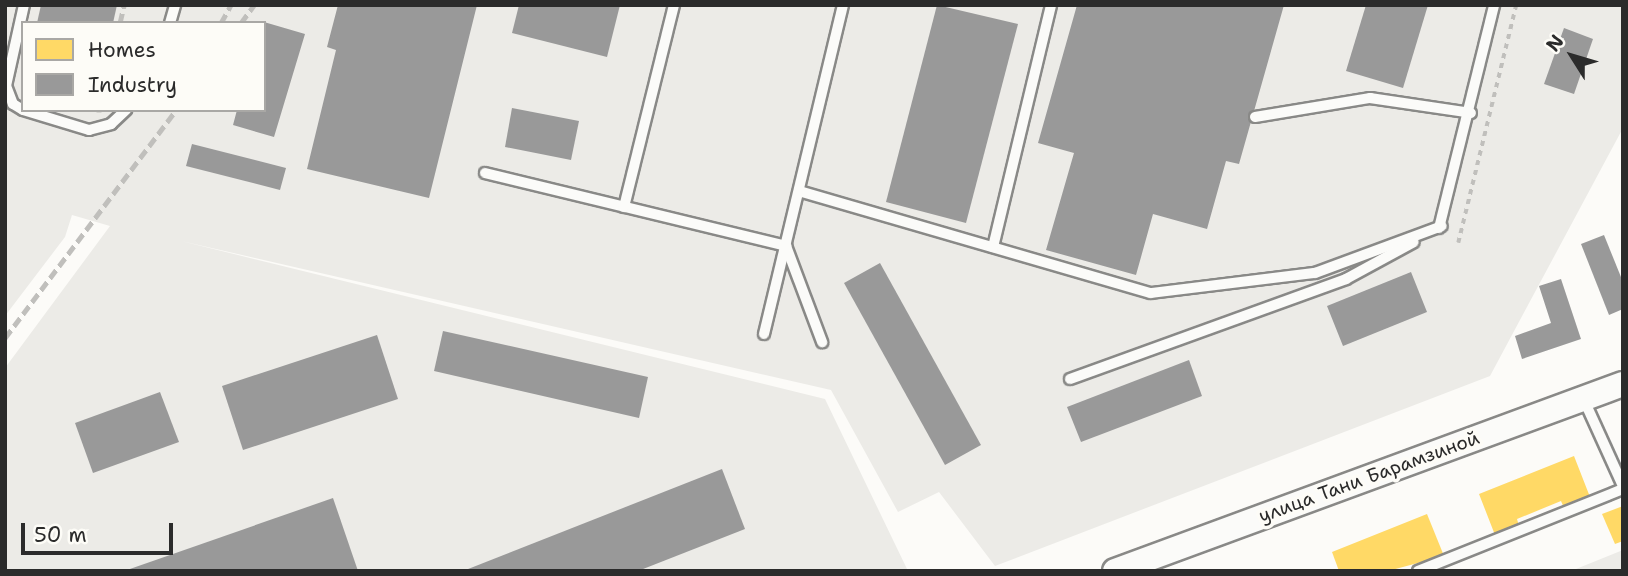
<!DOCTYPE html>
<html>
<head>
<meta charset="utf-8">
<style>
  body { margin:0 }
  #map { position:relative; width:1628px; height:576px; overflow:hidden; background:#fcfbf8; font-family:"Shantell Sans",sans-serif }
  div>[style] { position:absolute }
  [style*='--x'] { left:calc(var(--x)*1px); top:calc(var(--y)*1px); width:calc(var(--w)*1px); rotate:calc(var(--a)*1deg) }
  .built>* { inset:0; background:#ecebe7 }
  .homes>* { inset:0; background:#ffd966 }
  .industry>* { inset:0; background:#999 }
  .path>* { height:3.5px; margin-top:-1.75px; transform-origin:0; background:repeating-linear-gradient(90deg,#c0bfbc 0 5px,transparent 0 10px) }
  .roads { filter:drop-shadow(2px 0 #898987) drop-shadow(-2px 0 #898987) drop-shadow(0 2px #898987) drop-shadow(0 -2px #898987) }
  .service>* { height:10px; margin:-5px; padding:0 5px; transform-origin:5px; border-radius:5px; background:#fbfbf9 }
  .tertiary>* { height:24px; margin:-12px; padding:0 12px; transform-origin:12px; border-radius:12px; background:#fbfbf9 }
  .rail>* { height:5px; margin-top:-2.5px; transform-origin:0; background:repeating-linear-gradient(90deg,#c0bfbc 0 10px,transparent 0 15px) }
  span { translate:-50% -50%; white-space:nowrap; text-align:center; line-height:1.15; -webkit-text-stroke:7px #fdfcf7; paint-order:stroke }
  .street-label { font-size:19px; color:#2b2b2b }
  .frame { position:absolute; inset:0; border:7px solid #2b2b2b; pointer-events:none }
  .legend { position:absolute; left:21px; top:21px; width:245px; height:91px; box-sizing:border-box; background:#fdfcf7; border:2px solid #a9a8a5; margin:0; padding:9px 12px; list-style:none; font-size:21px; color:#2b2b2b }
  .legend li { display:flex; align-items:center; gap:14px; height:35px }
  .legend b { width:35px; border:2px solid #a9a8a5 }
  .north { position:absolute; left:1537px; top:21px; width:70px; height:70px; -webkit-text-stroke:5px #fdfcf7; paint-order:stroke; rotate:307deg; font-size:19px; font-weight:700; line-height:28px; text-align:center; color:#2b2b2b }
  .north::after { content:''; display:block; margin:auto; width:24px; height:32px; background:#2b2b2b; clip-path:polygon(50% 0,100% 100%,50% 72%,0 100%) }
  .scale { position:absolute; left:21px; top:523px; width:152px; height:32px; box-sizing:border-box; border:4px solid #2b2b2b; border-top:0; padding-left:9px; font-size:21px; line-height:24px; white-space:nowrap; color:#2b2b2b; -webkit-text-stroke:5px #fdfcf7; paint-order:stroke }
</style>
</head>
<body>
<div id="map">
  <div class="built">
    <div style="clip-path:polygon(evenodd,5px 5px,1623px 5px,1623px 128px,1490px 376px,995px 566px,939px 492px,898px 512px,831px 390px,181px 241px,825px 399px,908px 571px,5px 571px,5px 368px,110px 226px,72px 215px,65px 237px,5px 316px,5px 5px,23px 23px,264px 23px,264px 110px,23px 110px,23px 23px)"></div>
    <div style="clip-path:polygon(1623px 550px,1623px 571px,1571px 571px)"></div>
  </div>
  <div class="homes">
    <div style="clip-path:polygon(1574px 456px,1590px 497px,1564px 508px,1561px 501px,1517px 519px,1519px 526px,1495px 535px,1479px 494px)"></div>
    <div style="clip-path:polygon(1623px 506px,1623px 541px,1615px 544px,1602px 514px)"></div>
    <div style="clip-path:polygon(1427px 514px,1444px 556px,1388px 571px,1339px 571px,1332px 552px)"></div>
  </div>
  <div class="industry">
    <div style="clip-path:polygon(41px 5px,117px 5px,113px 23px,37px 23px)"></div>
    <div style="clip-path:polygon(338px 5px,477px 5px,429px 198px,307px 169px,336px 50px,327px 47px)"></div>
    <div style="clip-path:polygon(519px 5px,620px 5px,607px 57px,512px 33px)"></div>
    <div style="clip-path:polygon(937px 5px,1018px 24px,966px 223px,886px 202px)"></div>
    <div style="clip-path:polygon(1077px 5px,1284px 5px,1239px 164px,1226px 161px,1207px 229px,1153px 214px,1136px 275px,1046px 250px,1074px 153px,1038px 143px)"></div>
    <div style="clip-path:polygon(1366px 5px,1428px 5px,1403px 88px,1346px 71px)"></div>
    <div style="clip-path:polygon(264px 22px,305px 34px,274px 137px,233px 125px,237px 110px,264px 110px)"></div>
    <div style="clip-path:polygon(1564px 28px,1593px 39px,1574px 94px,1544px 84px)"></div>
    <div style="clip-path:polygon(512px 108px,579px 121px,571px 160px,505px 147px)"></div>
    <div style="clip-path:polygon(192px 144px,286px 168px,280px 190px,186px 166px)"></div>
    <div style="clip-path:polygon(1604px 235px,1623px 282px,1623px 309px,1609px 315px,1581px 244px)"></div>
    <div style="clip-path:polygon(880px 263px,981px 445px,945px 465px,844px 283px)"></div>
    <div style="clip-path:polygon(1411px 272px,1427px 312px,1343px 346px,1327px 306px)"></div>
    <div style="clip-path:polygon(1561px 279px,1581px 339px,1522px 359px,1515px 336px,1551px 323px,1539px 286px)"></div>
    <div style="clip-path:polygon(443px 331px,648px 377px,639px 418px,434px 371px)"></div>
    <div style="clip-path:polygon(377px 335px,398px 399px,243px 450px,222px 386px)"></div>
    <div style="clip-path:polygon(1189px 360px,1202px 396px,1081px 442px,1067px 407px)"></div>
    <div style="clip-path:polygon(160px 392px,179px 442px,93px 473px,75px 423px)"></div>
    <div style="clip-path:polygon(722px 469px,745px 529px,638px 571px,463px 571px)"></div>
    <div style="clip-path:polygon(333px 498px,358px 571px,127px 571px,127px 570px)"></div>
  </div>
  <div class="path">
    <div style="--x:1458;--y:243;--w:245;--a:-76.3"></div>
  </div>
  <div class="roads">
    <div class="service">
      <div style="--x:170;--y:23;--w:19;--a:-74"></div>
      <div style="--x:23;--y:110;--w:12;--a:-149"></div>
      <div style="--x:13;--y:104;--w:19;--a:-111"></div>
      <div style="--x:6;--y:86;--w:83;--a:-77.5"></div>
      <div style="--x:23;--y:110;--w:69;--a:16.9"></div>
      <div style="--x:89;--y:130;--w:23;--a:-15"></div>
      <div style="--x:111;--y:124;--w:21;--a:-43"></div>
      <div style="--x:1255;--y:117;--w:117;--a:-9.4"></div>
      <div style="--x:1370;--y:98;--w:102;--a:8.4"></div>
      <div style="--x:485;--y:173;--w:310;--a:13.6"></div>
      <div style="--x:786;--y:246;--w:103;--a:69.4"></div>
      <div style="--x:799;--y:191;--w:366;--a:16.2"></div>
      <div style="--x:1151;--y:293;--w:165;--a:-7"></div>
      <div style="--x:1315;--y:273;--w:135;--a:-20.3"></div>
      <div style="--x:624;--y:207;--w:208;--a:-76.1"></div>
      <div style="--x:1439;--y:228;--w:230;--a:-76.1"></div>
      <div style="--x:993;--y:247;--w:249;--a:-76.5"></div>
      <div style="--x:764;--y:334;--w:338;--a:-76.5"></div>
      <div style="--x:1070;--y:379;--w:294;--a:-19.9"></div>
      <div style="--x:1346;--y:279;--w:77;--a:-28.6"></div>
      <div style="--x:1584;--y:400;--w:94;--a:65.6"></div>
      <div style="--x:1418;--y:571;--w:221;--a:-21.8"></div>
    </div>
    <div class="tertiary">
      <div style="--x:1115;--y:571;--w:541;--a:-20.21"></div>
    </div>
  </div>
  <div class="rail">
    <div style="--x:120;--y:23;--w:18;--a:-77"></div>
    <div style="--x:221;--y:23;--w:21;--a:-61"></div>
    <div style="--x:241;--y:23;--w:22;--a:-54"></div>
    <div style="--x:99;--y:112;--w:2;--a:-90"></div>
    <div style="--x:5;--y:338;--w:285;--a:-53.1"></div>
  </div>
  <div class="street-label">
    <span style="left:1369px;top:477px;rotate:-20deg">улица Тани Барамзиной</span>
  </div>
  <div class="frame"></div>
  <ul class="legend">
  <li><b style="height:19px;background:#ffd966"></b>Homes</li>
  <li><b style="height:19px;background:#999"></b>Industry</li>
  </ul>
  <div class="north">N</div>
  <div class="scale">50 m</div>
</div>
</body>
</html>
